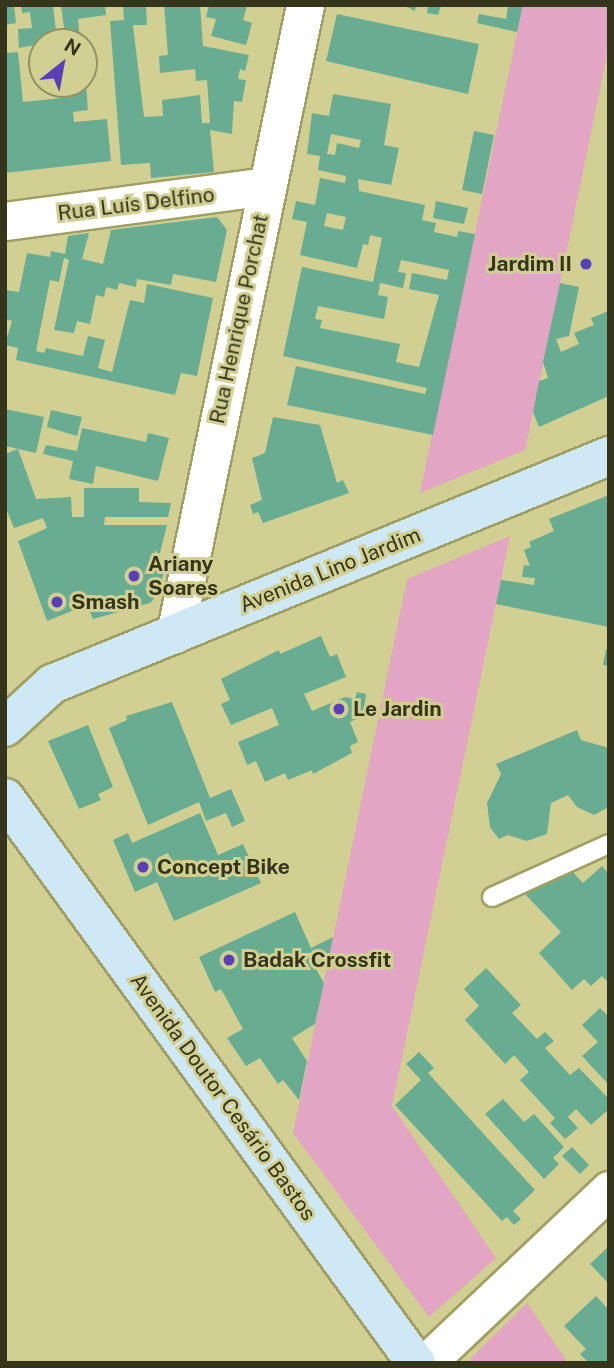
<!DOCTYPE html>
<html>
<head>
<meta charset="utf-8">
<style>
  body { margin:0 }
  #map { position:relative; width:614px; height:1368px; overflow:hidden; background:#d1d092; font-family:"Public Sans",sans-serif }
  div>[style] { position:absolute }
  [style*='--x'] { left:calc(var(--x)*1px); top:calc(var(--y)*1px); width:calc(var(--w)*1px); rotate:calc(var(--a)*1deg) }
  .green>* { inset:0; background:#e2a5c4 }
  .building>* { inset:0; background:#68ad92 }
  .roads { filter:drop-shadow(2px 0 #a09f63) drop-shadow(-2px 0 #a09f63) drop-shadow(0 2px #a09f63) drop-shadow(0 -2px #a09f63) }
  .lane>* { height:18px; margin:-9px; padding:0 9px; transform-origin:9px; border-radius:9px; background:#fff }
  .street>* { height:37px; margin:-18.5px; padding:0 18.5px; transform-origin:18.5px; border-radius:18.5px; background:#fff }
  .secondary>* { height:38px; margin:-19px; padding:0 19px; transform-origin:19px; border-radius:19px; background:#cee9f5 }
  .dots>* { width:19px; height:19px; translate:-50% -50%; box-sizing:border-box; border:4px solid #d1d092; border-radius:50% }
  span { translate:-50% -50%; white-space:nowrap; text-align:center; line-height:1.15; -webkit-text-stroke:6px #d1d092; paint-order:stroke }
  .street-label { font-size:21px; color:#35351c }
  .poi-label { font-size:21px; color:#35351c; font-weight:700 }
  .right { translate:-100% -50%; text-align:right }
  .left { translate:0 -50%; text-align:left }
  .frame { position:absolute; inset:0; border:7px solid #35351c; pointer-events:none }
  .north { position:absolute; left:28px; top:28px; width:70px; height:70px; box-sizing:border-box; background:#d1d092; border:2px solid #939263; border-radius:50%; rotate:31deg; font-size:19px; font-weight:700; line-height:28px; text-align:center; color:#35351c }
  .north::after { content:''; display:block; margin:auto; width:24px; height:32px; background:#5a40b8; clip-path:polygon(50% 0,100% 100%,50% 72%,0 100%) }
</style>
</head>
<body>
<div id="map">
  <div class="green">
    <div style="clip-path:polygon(523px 5px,609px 5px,609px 45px,560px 283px,525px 450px,420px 493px)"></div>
    <div style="clip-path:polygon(510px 536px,392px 1106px,496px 1258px,429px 1317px,293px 1133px,407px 579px)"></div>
    <div style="clip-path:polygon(527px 1303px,568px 1363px,470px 1363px,471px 1358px)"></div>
  </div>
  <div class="building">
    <div style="clip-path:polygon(5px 5px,14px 5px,16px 23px,5px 25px)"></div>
    <div style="clip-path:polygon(21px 5px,53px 5px,57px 41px,19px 48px,18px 29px,32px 28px,30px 12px,22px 13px)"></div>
    <div style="clip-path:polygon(105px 5px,106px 15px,78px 19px,80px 41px,66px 42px,61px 6px)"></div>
    <div style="clip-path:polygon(123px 5px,146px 5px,147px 25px,133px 25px,144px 117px,163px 116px,162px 100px,200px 95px,202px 123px,210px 123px,207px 80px,196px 81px,195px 69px,160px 73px,159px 56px,168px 55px,164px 5px,200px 5px,203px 46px,249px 55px,245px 71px,240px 69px,238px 79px,246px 80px,242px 102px,234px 101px,232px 134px,210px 130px,214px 172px,151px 178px,150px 163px,121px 165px,110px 21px,124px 20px)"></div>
    <div style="clip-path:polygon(209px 5px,247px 6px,243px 20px,252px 23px,246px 45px,211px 36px,216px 19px,206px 17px)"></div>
    <div style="clip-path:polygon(403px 5px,416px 5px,415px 11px)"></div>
    <div style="clip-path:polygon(428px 5px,441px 5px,438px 15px,427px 13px)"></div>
    <div style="clip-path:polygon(508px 5px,523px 5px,517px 32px,477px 23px,479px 14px,506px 19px)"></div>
    <div style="clip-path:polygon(337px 14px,479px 44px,468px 94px,326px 61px)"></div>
    <div style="clip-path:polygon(18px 52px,23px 102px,72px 97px,70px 84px,86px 85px,88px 110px,73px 112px,74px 122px,107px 119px,111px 161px,5px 173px,5px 53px)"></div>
    <div style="clip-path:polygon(evenodd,333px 94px,391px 104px,384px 145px,399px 148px,391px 185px,358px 179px,359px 191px,425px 205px,422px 220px,436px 223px,434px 232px,457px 237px,458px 231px,475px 234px,433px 435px,287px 405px,296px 366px,425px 394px,427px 388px,283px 356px,302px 267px,373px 282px,382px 238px,370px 235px,368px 245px,363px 244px,357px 268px,300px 255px,307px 222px,292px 219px,296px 201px,315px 205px,320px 178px,345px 183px,346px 176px,318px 170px,320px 156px,307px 154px,312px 113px,329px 116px,333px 94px,331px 134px,361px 140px,359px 148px,337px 143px,335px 155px,327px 154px,331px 134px,333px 94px,327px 213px,346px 217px,343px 230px,324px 226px,327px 213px,333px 94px,401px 260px,449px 270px,447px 280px,412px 273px,409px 289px,439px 295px,419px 367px,396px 362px,400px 344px,320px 328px,322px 320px,315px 319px,318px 306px,384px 319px,388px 297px,378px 295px,380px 283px,403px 288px,406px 273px,398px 272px,401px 260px)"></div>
    <div style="clip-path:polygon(474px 131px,494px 135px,482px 194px,462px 190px)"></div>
    <div style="clip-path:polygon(436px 201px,468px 208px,464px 224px,433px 218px)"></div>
    <div style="clip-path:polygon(217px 217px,227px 230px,216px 282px,173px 274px,171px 285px,137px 279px,136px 287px,119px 283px,117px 290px,106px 287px,104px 297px,96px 295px,90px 324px,77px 321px,74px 333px,54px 330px,69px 260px,64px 258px,59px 282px,50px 280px,36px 351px,44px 353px,46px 348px,83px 356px,88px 336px,105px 340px,98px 368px,112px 372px,130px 300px,144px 303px,147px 284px,213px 298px,197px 376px,181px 373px,175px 395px,16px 360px,18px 348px,5px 345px,12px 321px,5px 319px,5px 290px,19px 292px,27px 253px,50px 257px,51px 251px,65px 254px,68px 236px,89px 233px,82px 259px,103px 264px,111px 230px)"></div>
    <div style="clip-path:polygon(560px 283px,579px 287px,569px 336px,556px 339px,561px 352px,579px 344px,574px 333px,594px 325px,591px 318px,609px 311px,609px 396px,539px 427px,533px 412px,539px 381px,548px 378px,543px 362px)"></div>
    <div style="clip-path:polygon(5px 409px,44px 417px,36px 453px,5px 446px)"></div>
    <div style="clip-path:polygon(51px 410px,82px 417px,77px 436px,47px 427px)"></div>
    <div style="clip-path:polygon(273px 417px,320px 425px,337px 483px,343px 480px,349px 493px,263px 523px,258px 512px,253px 514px,250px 505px,262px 500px,252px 458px,265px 453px)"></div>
    <div style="clip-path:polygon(82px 428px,146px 442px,148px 433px,169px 438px,158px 481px,96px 466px,93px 484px,69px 479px,73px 461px,43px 454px,46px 445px,77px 451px)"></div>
    <div style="clip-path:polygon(18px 449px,36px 499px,71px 497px,72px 517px,84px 517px,84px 488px,139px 488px,139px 502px,171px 503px,168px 517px,105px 517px,104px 525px,167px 525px,156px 569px,164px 571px,159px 593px,150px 603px,93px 619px,87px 605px,47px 621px,18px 541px,47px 528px,43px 518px,14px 528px,5px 506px,5px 454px)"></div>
    <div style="clip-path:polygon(609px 495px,609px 627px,496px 604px,501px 580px,534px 585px,535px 578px,522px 577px,524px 565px,530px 566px,524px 550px,531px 547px,529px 542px,554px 531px,549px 519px)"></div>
    <div style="clip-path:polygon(321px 636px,330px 657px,337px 654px,346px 677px,304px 694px,312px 711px,345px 697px,355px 699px,357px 692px,366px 694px,363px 716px,350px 722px,358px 742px,350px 746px,352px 753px,313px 774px,312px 770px,288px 780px,285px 773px,265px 782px,256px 761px,247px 765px,238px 742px,279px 725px,272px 708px,231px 725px,221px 704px,230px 700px,221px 679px,279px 650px,280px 654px)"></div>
    <div style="clip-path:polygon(606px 649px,609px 650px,609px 666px,603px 665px)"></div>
    <div style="clip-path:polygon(172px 702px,210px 798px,231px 789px,245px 821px,232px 827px,226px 813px,206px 821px,199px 802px,148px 825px,109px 728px,127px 720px,126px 716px)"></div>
    <div style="clip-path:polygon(88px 725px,113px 787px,98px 794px,101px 800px,79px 809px,48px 741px)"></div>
    <div style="clip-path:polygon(577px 730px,581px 740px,609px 748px,609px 807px,594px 815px,577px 807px,568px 795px,551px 803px,547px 834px,527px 841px,508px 835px,499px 839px,490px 827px,487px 803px,501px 774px,496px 764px)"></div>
    <div style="clip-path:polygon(evenodd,200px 813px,218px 855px,243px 844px,261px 883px,174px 921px,157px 882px,135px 892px,113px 840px,128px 833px,132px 843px,200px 813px,168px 853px,177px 873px,165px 878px,157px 858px,168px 853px)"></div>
    <div style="clip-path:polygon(602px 866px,609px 874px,609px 983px,602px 976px,591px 986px,584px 979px,572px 990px,539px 953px,561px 932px,524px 893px,570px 869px,583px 883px)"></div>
    <div style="clip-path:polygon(295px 912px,311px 948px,333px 937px,328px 963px,316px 969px,324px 983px,315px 1024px,292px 1038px,307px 1061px,299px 1100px,283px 1080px,278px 1084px,260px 1058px,246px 1066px,227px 1038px,243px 1029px,221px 989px,215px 992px,199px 957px)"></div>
    <div style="clip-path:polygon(486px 968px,521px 1005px,512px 1013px,537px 1039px,545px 1032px,554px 1041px,545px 1048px,570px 1075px,579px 1068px,609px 1099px,609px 1109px,591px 1125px,576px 1109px,568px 1117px,578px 1128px,565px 1139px,550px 1123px,555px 1118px,520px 1080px,529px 1072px,514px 1055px,505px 1064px,465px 1020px,479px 1006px,464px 989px)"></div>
    <div style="clip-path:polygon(600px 1008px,609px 1017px,609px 1085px,582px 1056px,598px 1042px,582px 1025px)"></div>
    <div style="clip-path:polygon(419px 1052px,434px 1068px,428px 1073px,535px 1190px,513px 1211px,521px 1219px,514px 1225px,507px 1217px,502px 1221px,395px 1105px,421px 1080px,406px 1064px)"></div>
    <div style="clip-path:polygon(503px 1099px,524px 1122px,534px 1114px,564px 1147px,553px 1158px,559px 1164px,544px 1179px,485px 1114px)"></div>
    <div style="clip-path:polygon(572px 1147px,589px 1165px,580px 1174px,562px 1156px)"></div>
    <div style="clip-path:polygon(609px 1246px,609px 1284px,590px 1264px)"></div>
    <div style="clip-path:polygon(596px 1296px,609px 1310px,609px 1363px,589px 1363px,580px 1354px,586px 1349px,564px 1326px)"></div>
  </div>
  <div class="roads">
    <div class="lane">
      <div style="--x:492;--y:897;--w:128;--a:-24.4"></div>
    </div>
    <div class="street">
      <div style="--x:5;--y:221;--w:264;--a:-7.6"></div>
      <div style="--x:175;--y:634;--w:642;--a:-78.32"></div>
      <div style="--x:426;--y:1363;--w:252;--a:-43.4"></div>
    </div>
    <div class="secondary">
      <div style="--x:5;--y:727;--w:64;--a:-42.5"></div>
      <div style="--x:52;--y:684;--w:602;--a:-22.26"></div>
      <div style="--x:5;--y:798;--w:699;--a:53.97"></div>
    </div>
  </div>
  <div class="dots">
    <div style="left:586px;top:264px;background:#5a40b8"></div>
    <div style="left:134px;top:576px;background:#5a40b8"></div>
    <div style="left:57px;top:602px;background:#5a40b8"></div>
    <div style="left:339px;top:709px;background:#5a40b8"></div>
    <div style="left:143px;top:867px;background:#5a40b8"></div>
    <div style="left:229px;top:960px;background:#5a40b8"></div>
  </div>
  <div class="street-label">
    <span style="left:136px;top:204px;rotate:-7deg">Rua Luís Delfino</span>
    <span style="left:239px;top:319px;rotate:-78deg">Rua Henrique Porchat</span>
    <span style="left:330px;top:570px;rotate:-22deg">Avenida Lino Jardim</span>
    <span style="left:223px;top:1097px;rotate:54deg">Avenida Doutor Cesário Bastos</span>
  </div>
  <div class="poi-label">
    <span class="right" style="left:572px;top:264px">Jardim II</span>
    <span class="left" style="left:148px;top:576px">Ariany<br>Soares</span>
    <span class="left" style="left:71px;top:602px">Smash</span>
    <span class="left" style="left:353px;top:709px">Le Jardin</span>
    <span class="left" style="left:157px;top:867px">Concept Bike</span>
    <span class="left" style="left:243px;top:960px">Badak Crossfit</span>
  </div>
  <div class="frame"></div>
  <div class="north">N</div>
</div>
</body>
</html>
